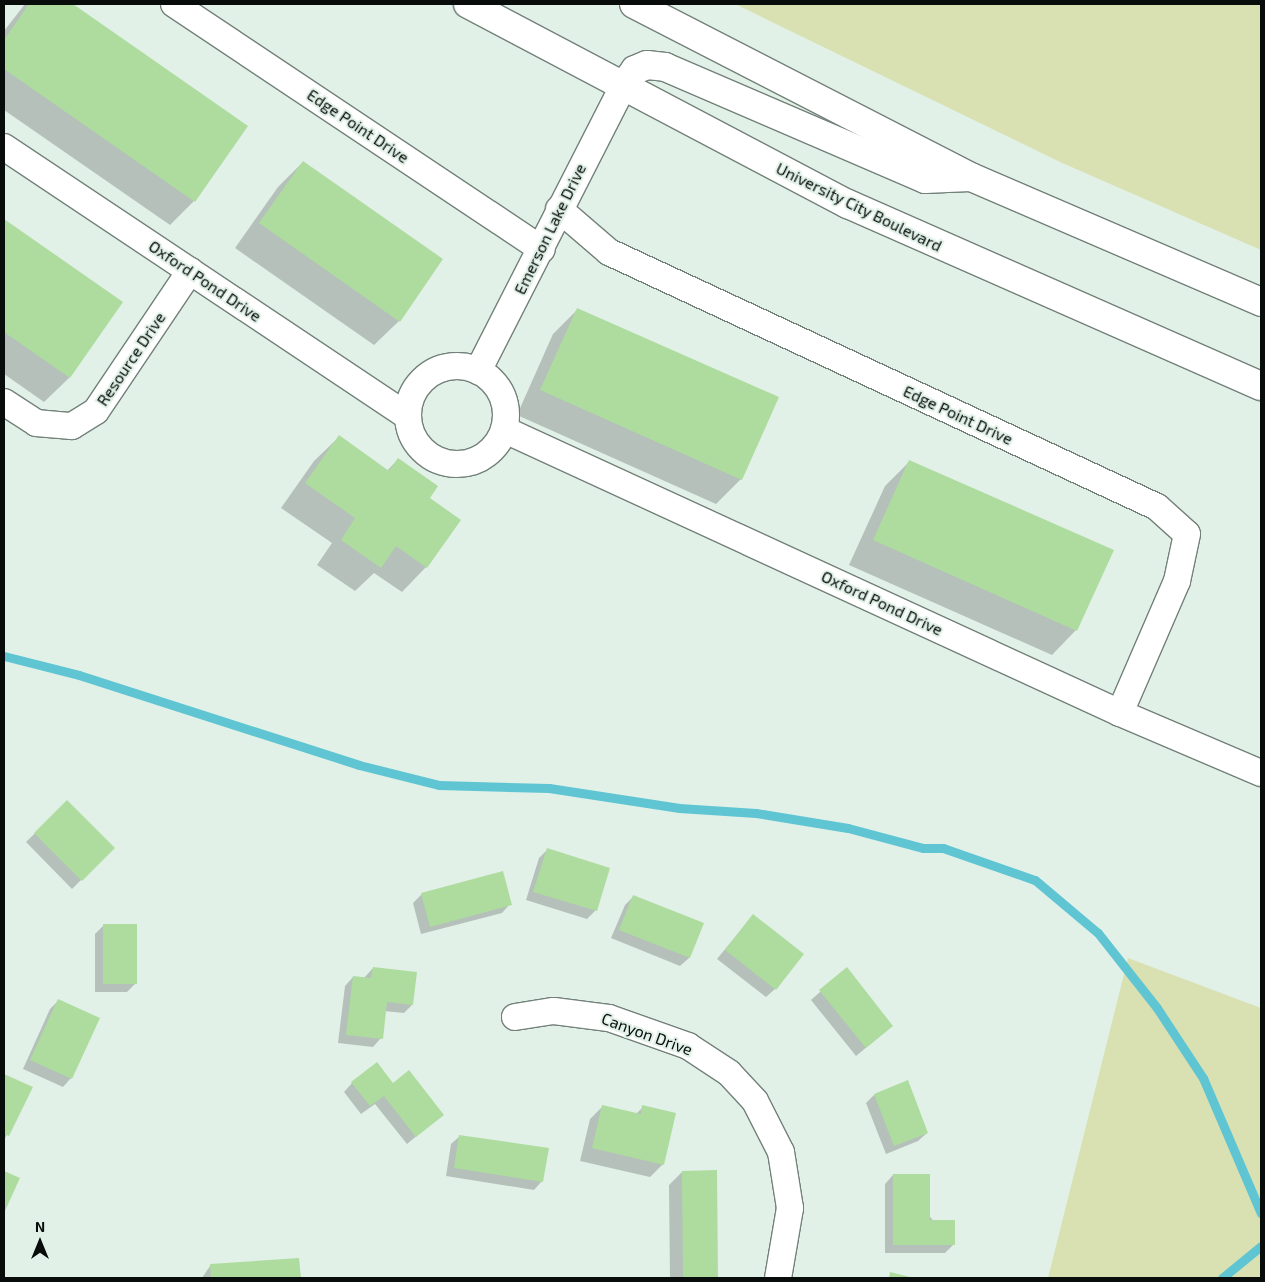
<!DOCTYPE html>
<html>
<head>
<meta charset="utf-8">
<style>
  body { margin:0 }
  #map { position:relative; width:1265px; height:1282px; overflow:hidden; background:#e1f1e8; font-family:"Exo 2",sans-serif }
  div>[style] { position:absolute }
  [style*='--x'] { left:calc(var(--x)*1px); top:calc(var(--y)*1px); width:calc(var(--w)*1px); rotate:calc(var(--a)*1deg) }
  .green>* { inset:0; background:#d9e1b2 }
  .shadow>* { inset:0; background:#0003 }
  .stream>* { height:9px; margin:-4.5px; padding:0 4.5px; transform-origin:4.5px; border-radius:4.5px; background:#60c5d3 }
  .building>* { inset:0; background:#aedc9f }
  .roads { filter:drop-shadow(1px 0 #73817a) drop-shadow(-1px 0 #73817a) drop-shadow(0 1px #73817a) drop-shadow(0 -1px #73817a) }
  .street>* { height:26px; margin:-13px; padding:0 13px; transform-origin:13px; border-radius:13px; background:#fff }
  .street>.ring { margin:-13px; padding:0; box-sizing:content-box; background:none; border:26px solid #fff; border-radius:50% }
  .secondary>* { height:28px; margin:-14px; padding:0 14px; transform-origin:14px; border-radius:14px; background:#fff }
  span { translate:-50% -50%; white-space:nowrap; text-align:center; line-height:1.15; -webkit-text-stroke:4px #e1f1e8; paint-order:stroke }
  .street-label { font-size:16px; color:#080d0b }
  .frame { position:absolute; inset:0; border:5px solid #080d0b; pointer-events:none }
  .north { position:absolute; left:15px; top:1217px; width:50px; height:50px; -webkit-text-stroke:4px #e1f1e8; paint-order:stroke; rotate:0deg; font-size:14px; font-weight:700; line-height:20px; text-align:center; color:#080d0b }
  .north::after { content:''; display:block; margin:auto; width:18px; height:22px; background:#080d0b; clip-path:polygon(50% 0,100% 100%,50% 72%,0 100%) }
</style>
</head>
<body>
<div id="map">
  <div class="green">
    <div style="clip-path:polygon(735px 4px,1261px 4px,1261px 250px,1060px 162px)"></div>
    <div style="clip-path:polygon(1128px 958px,1261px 1008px,1261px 1278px,1048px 1278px)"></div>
  </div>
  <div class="shadow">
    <div style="clip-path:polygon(25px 4px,71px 4px,246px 126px,194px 201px,170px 225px,4px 110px,4px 31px)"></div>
    <div style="clip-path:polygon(303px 162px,399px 321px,374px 345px,235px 248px,278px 187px)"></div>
    <div style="clip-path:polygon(4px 221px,121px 303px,69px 378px,44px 402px,4px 374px)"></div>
    <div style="clip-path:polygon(578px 309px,741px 479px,716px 504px,517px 415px,553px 334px)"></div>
    <div style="clip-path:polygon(339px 437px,387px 471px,398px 459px,428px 499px,426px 567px,402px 592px,374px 573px,355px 591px,317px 565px,332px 543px,281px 508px,314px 461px)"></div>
    <div style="clip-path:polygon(909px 462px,1076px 630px,1052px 655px,849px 565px,885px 486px)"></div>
    <div style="clip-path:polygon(67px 802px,113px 848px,72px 889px,26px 842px)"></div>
    <div style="clip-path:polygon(547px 850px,596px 910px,587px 919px,526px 900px,539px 858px)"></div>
    <div style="clip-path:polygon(422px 894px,510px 904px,502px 913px,421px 934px,413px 903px)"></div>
    <div style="clip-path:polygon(633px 897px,702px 924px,689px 958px,680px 966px,611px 938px,625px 905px)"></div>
    <div style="clip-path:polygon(753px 915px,775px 989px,766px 997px,717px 959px)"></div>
    <div style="clip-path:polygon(103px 926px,136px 983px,127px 992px,95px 992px,95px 934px)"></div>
    <div style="clip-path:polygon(373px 968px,412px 1005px,404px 1013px,384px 1011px,381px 1038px,373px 1047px,338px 1043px,345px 986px,353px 977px,364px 978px)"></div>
    <div style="clip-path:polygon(846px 969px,892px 1026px,856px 1056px,811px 1000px)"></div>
    <div style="clip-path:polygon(59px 1000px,71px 1078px,63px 1087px,23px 1069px,50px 1009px)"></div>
    <div style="clip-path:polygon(4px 1075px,31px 1088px,4px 1140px)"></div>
    <div style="clip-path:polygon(352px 1083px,392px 1085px,443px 1114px,407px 1144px,375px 1104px,361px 1114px,344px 1092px)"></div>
    <div style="clip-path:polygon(874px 1095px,927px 1133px,918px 1141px,886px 1154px,866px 1103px)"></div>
    <div style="clip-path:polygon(603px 1106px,636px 1114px,643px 1107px,663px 1164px,650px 1177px,580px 1161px,590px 1119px)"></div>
    <div style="clip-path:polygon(460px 1136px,542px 1181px,534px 1190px,446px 1176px,451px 1144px)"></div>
    <div style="clip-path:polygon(682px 1172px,717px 1277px,716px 1278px,670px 1278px,669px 1185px)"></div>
    <div style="clip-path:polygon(893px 1175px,954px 1244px,945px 1253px,885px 1253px,885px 1184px)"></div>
    <div style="clip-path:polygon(298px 1259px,299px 1278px,202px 1278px,210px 1266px)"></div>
  </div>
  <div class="stream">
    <div style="--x:4;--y:656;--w:77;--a:14.2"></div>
    <div style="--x:79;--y:675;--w:294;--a:17.8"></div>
    <div style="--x:359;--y:765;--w:82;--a:14"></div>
    <div style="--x:439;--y:785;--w:110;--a:1.6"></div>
    <div style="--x:549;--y:788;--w:132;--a:8.7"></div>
    <div style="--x:679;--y:808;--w:77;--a:3.7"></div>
    <div style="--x:756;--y:813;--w:93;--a:9.3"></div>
    <div style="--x:848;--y:828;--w:78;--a:14.9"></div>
    <div style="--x:923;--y:848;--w:20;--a:0"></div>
    <div style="--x:943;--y:848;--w:97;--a:19.2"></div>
    <div style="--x:1035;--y:880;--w:82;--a:40.1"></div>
    <div style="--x:1098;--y:933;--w:95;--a:51.8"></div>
    <div style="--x:1157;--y:1008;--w:84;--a:56.7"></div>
    <div style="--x:1203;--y:1078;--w:147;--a:66.8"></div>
    <div style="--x:1222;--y:1278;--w:50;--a:-39.4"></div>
  </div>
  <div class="building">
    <div style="clip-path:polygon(29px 4px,73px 4px,248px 126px,195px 202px,4px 69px,4px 40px)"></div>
    <div style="clip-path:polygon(303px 161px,443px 259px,400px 322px,259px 223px)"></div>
    <div style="clip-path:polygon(4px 219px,123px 302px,70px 378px,4px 332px)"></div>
    <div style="clip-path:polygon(577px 308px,779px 397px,742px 480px,540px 390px)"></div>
    <div style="clip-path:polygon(339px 435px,389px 471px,398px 458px,438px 486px,430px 498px,461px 520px,427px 568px,396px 546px,381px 568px,341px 540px,355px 518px,305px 483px)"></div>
    <div style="clip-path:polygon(909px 460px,1114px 550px,1077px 631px,873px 540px)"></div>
    <div style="clip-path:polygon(67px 800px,115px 848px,82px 881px,34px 833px)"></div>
    <div style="clip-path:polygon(547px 848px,610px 868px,597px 911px,533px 892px)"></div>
    <div style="clip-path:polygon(503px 871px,512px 905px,430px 927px,421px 893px)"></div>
    <div style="clip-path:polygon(633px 895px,704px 923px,690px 958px,619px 930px)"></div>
    <div style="clip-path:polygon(753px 914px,804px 954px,776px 990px,725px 950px)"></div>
    <div style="clip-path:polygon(103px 924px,137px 924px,137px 984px,103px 984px)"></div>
    <div style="clip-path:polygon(373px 967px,417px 972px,413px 1005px,387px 1002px,383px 1039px,346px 1035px,353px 976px,371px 978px)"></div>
    <div style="clip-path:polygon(847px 967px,893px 1026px,866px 1048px,819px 990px)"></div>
    <div style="clip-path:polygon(58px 999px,100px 1018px,72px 1079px,30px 1060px)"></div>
    <div style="clip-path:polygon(377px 1062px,393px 1083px,409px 1070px,444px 1115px,416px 1137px,384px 1096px,370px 1106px,351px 1082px)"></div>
    <div style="clip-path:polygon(4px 1074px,33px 1087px,9px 1136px,4px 1134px)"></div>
    <div style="clip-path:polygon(908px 1080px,928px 1133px,894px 1146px,874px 1094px)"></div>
    <div style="clip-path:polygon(602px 1105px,641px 1114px,642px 1105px,676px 1113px,664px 1165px,592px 1148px)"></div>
    <div style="clip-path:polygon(459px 1135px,549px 1148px,543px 1182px,454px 1168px)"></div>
    <div style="clip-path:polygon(717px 1170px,718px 1278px,683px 1278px,682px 1171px)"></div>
    <div style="clip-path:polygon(4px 1171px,20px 1178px,4px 1213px)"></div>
    <div style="clip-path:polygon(893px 1174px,930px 1174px,930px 1220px,955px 1220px,955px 1245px,893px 1245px)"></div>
    <div style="clip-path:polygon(299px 1258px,301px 1278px,211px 1278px,210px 1264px)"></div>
    <div style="clip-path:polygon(890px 1272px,914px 1278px,889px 1278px)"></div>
  </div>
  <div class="roads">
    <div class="street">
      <div style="--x:174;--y:4;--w:442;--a:33.7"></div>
      <div style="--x:4;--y:147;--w:485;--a:33.7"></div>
      <div style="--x:559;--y:209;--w:66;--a:40.7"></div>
      <div style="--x:609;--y:252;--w:604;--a:24.95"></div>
      <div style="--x:1157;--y:507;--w:40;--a:42"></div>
      <div style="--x:1187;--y:534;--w:48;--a:102"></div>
      <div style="--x:1177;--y:581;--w:144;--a:113.4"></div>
      <div class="ring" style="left:408px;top:366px;width:72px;height:72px"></div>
      <div style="--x:478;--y:371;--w:318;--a:-63"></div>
      <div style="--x:4;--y:402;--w:38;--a:33"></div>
      <div style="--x:36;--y:423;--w:36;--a:5"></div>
      <div style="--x:72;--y:426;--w:28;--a:-32"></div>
      <div style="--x:96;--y:411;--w:169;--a:-56.1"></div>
      <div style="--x:505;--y:430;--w:677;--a:24.71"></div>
      <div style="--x:1120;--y:713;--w:153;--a:23.1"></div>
      <div style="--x:515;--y:1017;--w:39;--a:-9"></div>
      <div style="--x:554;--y:1011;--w:55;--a:7.3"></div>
      <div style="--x:609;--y:1018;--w:84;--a:19.5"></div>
      <div style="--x:688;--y:1046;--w:49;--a:33.4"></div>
      <div style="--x:729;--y:1073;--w:38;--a:47"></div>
      <div style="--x:755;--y:1101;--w:57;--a:63"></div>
      <div style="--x:781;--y:1152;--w:57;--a:80.9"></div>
      <div style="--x:790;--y:1208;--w:71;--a:99.7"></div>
    </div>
    <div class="secondary">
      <div style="--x:468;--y:4;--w:429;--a:27.8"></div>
      <div style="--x:848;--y:204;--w:451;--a:23.8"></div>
      <div style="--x:634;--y:4;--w:379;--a:27.2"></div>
      <div style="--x:971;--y:177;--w:316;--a:23.3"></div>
      <div style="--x:622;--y:88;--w:22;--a:-54"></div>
      <div style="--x:635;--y:70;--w:13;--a:-23"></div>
      <div style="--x:647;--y:65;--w:18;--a:6"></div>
      <div style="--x:665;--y:67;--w:283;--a:23.3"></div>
      <div style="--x:925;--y:179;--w:45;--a:-2.5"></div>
    </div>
  </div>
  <div class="street-label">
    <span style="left:358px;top:126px;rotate:34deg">Edge Point Drive</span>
    <span style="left:859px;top:207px;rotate:26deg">University City Boulevard</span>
    <span style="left:550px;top:229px;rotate:-64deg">Emerson Lake Drive</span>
    <span style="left:205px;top:281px;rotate:34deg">Oxford Pond Drive</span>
    <span style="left:131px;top:359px;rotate:-56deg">Resource Drive</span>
    <span style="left:958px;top:415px;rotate:25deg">Edge Point Drive</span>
    <span style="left:882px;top:603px;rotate:25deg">Oxford Pond Drive</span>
    <span style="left:647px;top:1034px;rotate:20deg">Canyon Drive</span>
  </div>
  <div class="frame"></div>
  <div class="north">N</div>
</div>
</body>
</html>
